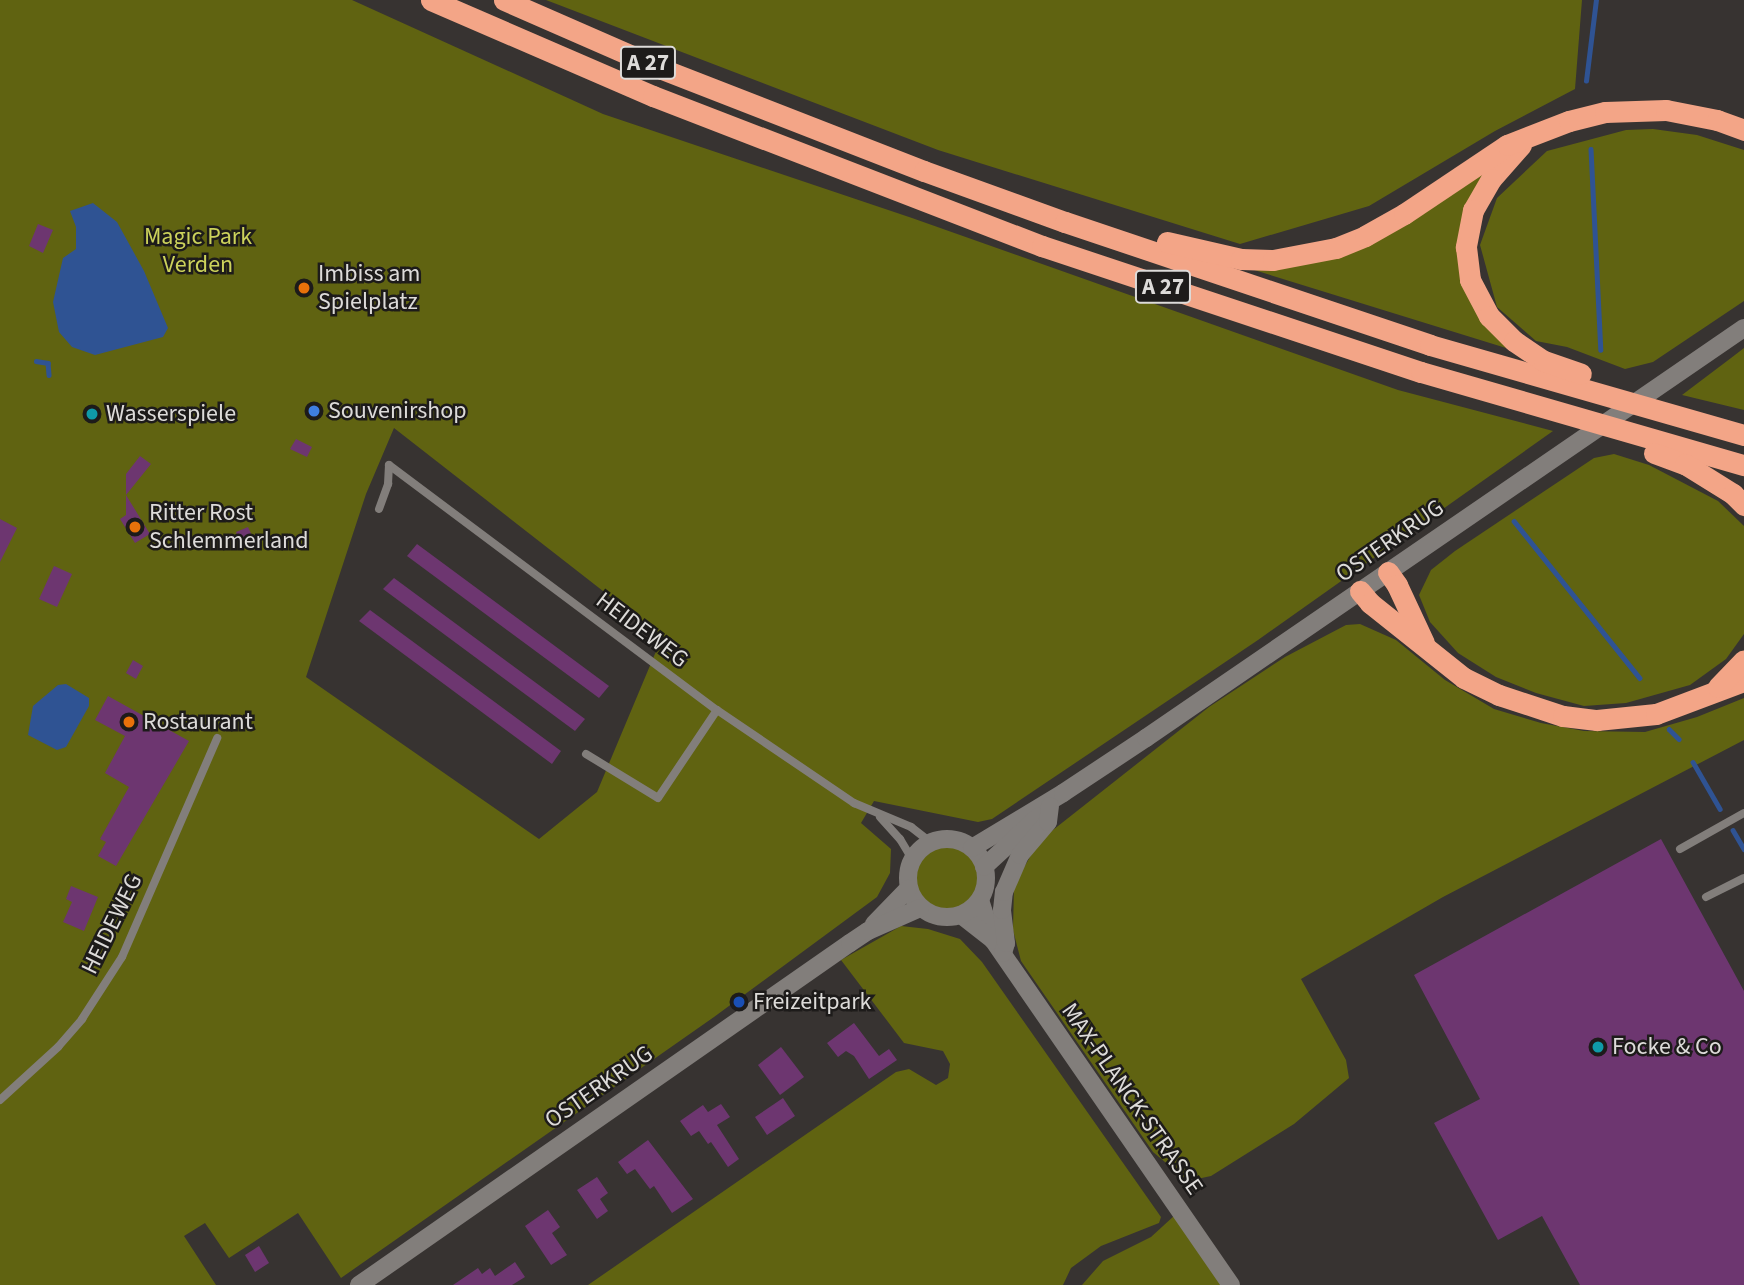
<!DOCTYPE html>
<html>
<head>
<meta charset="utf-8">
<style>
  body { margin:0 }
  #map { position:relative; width:1744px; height:1285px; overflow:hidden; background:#373331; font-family:"Source Sans 3",sans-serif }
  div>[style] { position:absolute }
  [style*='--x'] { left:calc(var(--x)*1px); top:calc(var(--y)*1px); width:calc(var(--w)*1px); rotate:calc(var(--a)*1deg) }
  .green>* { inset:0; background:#606311 }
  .round { border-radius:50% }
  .water>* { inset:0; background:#2f5393 }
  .stream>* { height:4.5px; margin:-2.25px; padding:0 2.25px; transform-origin:2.25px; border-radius:2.25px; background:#2f5393 }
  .building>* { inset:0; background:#6d3670 }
  .service>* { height:8px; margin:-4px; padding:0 4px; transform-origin:4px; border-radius:4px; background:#827e7b }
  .tertiary>* { height:18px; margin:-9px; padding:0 9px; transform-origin:9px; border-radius:9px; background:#827e7b }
  .secondary>* { height:18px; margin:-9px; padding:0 9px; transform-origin:9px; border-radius:9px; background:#827e7b }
  .secondary>.ring { margin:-9px; padding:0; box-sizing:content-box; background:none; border:18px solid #827e7b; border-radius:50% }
  .motorway>* { height:21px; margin:-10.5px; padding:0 10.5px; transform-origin:10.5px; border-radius:10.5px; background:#f3a587 }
  .dots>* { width:19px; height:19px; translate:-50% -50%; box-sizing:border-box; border:4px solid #1d1b1a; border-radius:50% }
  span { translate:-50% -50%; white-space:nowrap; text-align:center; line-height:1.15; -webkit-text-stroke:5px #1d1b1a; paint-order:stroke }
  .shield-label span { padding:2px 5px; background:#1d1b1a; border:2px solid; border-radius:5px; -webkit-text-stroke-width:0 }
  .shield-label { font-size:23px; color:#dddbd9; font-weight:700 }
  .park-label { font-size:24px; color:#ccd25b }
  .poi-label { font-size:24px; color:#dddbd9 }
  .left { translate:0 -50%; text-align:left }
  .street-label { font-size:24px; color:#dddbd9 }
</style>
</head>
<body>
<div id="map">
  <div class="green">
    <div style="clip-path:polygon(evenodd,0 0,352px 0,603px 114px,912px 218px,1398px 390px,1553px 431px,1258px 640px,992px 819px,978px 822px,874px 801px,861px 823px,891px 849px,890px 873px,877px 897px,714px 1017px,341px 1278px,298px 1213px,229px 1258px,205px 1223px,184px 1236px,216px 1285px,0 1285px,0 0,394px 428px,662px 637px,597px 792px,539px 839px,306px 677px,366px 494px,394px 428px)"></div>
    <div style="clip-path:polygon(546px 0,1582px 0,1575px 89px,1495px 131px,1369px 206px,1240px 244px,938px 150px)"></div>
    <div style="clip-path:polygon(1653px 129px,1697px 135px,1744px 150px,1744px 301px,1653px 362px,1625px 369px,1567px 347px,1536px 341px,1497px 307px,1480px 245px,1497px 198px,1547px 151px,1626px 130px)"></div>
    <div style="clip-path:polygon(1489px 167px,1460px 226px,1506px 348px,1251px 269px,1316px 258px)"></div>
    <div style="clip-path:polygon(1744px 348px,1744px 410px,1682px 395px,1731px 358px)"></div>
    <div style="clip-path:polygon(1614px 454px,1649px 465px,1718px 501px,1744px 526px,1744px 634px,1726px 659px,1690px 685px,1626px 703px,1584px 706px,1536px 693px,1496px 677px,1458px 653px,1430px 622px,1419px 595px,1431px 570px,1455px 551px,1594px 458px)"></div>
    <div style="clip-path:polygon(1360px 624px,1396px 640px,1445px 680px,1494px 709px,1541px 723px,1584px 731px,1645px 732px,1697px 717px,1744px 698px,1744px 740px,1443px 897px,1301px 979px,1346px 1060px,1349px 1078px,1294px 1124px,1211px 1176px,1197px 1179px,1183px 1177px,1153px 1152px,1021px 961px,1013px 930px,1014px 885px,1039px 841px,1209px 707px,1285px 657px,1346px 625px)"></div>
    <div class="round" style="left:916px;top:847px;width:62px;height:62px"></div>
    <div style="clip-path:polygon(901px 926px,928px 929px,960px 939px,982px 962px,1161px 1217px,1159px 1223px,1101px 1246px,1071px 1268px,1063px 1285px,588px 1285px,896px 1072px,909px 1069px,936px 1085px,948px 1078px,950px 1064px,943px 1051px,904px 1043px,841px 960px)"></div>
    <div style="clip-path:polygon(1175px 1215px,1226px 1285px,1082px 1285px,1103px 1261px,1151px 1237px)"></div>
  </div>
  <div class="water">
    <div style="clip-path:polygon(93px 203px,117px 222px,144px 271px,168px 328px,163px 337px,95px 355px,72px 347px,59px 332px,53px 302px,63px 258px,76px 249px,76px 227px,70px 211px)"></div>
    <div style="clip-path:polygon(66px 684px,89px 698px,89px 706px,66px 747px,57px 750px,28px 735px,33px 706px,58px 685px)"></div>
  </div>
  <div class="stream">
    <div style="--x:1586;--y:81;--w:82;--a:-83"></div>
    <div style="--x:1591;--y:149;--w:201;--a:87.2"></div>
    <div style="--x:36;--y:361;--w:12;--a:9"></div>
    <div style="--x:48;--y:363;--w:12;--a:85"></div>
    <div style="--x:1514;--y:521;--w:201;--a:51.3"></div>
    <div style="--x:1669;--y:729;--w:14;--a:45"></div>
    <div style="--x:1693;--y:762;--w:54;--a:60.1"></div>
    <div style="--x:1733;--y:830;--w:22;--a:60"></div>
  </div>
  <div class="building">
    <div style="clip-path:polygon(38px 224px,53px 230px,43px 253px,29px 246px)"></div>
    <div style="clip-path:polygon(296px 439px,312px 447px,307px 457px,290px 449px)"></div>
    <div style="clip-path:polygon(140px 456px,151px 464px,126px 495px,150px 534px,135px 543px,120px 519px,126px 515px,126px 474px)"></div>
    <div style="clip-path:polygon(0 519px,17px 528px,0 562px)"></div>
    <div style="clip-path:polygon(248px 527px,254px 540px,241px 546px,236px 532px)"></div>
    <div style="clip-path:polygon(417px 544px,609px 686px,599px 698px,407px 556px)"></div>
    <div style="clip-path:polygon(54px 566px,72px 574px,57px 607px,39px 599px)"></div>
    <div style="clip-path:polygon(394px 578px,585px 719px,575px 731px,383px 589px)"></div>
    <div style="clip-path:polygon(370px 610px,561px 751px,552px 764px,359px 621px)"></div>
    <div style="clip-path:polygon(133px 660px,143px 666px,136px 679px,126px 673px)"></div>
    <div style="clip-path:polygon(108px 696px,189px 741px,116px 866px,98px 856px,106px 842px,100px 839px,129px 787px,105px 773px,125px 736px,95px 720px)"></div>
    <div style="clip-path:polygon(1661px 839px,1744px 991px,1744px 1285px,1580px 1285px,1542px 1216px,1498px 1240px,1434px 1123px,1480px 1099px,1414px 975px)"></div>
    <div style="clip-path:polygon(71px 886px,98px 897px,84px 931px,63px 922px,72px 902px,66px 899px)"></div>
    <div style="clip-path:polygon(854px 1023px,879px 1056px,889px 1049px,897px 1060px,869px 1079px,854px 1056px,846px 1051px,838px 1057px,827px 1043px)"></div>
    <div style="clip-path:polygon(781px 1047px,804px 1077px,780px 1095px,758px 1065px)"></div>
    <div style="clip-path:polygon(783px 1098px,795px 1116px,767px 1135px,755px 1117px)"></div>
    <div style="clip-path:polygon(721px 1104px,730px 1117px,717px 1125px,739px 1159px,728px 1167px,711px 1142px,708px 1144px,699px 1131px,691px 1136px,680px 1121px,703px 1105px,708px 1112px)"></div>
    <div style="clip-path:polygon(648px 1140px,693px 1199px,672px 1213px,654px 1186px,650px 1189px,635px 1169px,627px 1174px,618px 1162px)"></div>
    <div style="clip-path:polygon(597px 1177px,608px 1193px,600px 1199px,608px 1211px,597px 1219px,577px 1190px)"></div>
    <div style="clip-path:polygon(548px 1210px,560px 1227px,552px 1233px,567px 1255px,551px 1265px,525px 1226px)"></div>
    <div style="clip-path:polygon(259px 1246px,269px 1263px,255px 1272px,245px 1255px)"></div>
    <div style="clip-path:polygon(515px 1262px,525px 1277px,512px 1285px,453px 1285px,478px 1268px,482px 1274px,490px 1268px,495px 1276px)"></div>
  </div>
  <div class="service">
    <div style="--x:389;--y:465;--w:409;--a:36.8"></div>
    <div style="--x:717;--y:710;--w:166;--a:34.2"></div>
    <div style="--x:854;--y:803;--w:62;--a:22.8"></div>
    <div style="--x:911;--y:827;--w:24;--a:38"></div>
    <div style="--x:379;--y:509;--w:27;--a:-70"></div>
    <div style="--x:388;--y:484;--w:19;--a:-87"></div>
    <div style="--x:586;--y:754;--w:84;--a:31.4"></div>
    <div style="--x:658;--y:798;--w:106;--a:-56.2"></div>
    <div style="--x:880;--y:817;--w:30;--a:48"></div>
    <div style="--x:900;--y:839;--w:23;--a:59"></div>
    <div style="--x:1680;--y:849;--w:73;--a:-29.4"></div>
    <div style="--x:1706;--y:897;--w:42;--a:-26.6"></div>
    <div style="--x:0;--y:1100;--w:79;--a:-42.4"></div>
    <div style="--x:58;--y:1047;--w:37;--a:-49"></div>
    <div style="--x:82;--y:1019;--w:74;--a:-57.2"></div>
    <div style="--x:122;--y:957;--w:239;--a:-66.5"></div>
  </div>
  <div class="tertiary">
    <div style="--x:980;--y:900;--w:42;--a:72"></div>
    <div style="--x:993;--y:940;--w:419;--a:55.4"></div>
    <div style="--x:961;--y:915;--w:41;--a:38"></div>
  </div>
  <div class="secondary">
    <div class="ring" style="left:908px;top:839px;width:60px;height:60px"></div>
    <div style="--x:972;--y:848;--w:106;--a:-31.1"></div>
    <div style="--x:1063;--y:793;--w:100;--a:-33.5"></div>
    <div style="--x:1146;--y:738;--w:725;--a:-34.44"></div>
    <div style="--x:984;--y:867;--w:74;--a:-42.8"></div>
    <div style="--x:874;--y:924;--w:49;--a:-45.8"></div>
    <div style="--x:1003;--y:953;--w:10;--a:-73"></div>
    <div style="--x:1006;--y:943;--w:33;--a:-97"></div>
    <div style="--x:1002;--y:910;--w:18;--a:-84"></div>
    <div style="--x:1004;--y:892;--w:40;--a:-66.6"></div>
    <div style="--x:1020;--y:855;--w:43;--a:-49.7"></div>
    <div style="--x:1048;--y:822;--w:16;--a:-83"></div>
    <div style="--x:359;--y:1285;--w:598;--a:-34.86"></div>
    <div style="--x:850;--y:943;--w:22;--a:-34"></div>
    <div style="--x:868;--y:931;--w:57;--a:-23.9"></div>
  </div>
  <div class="motorway">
    <div style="--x:431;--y:0;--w:242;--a:23.4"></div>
    <div style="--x:653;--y:96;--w:417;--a:21.1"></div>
    <div style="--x:1042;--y:246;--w:399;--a:18.4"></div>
    <div style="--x:1421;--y:372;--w:336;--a:16.1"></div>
    <div style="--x:504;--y:0;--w:172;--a:23.6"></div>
    <div style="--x:662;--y:69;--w:281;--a:21.3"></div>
    <div style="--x:924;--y:171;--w:150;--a:19.9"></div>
    <div style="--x:1065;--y:222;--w:385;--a:18.6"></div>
    <div style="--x:1430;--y:345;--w:327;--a:16"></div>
    <div style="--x:1521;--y:145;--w:45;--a:131.4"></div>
    <div style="--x:1491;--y:179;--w:36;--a:120"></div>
    <div style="--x:1473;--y:210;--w:38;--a:101"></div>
    <div style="--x:1466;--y:247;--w:33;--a:83"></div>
    <div style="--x:1470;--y:280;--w:41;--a:62.2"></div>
    <div style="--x:1489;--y:316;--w:35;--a:45"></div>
    <div style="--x:1514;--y:341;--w:36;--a:34"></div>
    <div style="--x:1544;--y:361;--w:39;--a:19"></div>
    <div style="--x:1167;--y:242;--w:76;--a:12.9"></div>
    <div style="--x:1241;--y:259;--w:32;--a:2"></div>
    <div style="--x:1273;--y:260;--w:64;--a:-10.8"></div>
    <div style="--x:1336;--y:248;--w:31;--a:-22"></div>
    <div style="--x:1365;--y:236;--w:45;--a:-29.4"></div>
    <div style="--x:1404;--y:214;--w:124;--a:-33.8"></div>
    <div style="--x:1507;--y:145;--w:66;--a:-21.2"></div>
    <div style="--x:1569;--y:121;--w:37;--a:-14"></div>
    <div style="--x:1605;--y:112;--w:61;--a:-1.9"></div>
    <div style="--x:1666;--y:110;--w:52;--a:11.1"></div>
    <div style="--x:1717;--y:120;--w:29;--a:20"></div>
    <div style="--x:1654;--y:453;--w:33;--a:20"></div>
    <div style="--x:1685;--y:464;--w:57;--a:32"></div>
    <div style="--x:1733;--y:494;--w:16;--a:45"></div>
    <div style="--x:1388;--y:572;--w:16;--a:55"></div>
    <div style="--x:1397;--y:585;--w:64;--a:65"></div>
    <div style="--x:1360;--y:591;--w:16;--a:50"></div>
    <div style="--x:1370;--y:603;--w:120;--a:38.6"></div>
    <div style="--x:1464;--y:678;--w:39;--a:26"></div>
    <div style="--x:1499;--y:695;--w:67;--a:18.2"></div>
    <div style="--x:1563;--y:716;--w:34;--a:7"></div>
    <div style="--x:1597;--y:720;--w:59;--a:-5.8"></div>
    <div style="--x:1656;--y:714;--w:94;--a:-20.6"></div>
    <div style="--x:1718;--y:687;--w:37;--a:-46"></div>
  </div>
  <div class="dots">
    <div style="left:304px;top:288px;background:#e8710a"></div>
    <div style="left:314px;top:411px;background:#3f7fe0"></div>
    <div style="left:92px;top:414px;background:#0f9aa8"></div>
    <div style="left:135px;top:527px;background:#e8710a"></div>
    <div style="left:129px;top:722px;background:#e8710a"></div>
    <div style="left:739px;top:1002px;background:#1a4fb4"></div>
    <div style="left:1598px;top:1047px;background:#0f9aa8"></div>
  </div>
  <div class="shield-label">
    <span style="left:648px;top:63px">A 27</span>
    <span style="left:1163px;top:287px">A 27</span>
  </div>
  <div class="park-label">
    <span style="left:198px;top:251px">Magic Park<br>Verden</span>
  </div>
  <div class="poi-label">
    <span class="left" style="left:318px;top:288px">Imbiss am<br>Spielplatz</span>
    <span class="left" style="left:328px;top:411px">Souvenirshop</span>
    <span class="left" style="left:106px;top:414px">Wasserspiele</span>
    <span class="left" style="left:149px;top:527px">Ritter Rost<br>Schlemmerland</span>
    <span class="left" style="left:143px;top:722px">Rostaurant</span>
    <span class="left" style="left:753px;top:1002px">Freizeitpark</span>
    <span class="left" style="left:1612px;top:1047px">Focke &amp; Co</span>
  </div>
  <div class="street-label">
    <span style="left:1390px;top:541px;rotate:-35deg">OSTERKRUG</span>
    <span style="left:642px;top:630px;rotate:37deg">HEIDEWEG</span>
    <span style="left:112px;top:924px;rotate:-64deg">HEIDEWEG</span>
    <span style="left:599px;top:1087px;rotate:-35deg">OSTERKRUG</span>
    <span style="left:1132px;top:1099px;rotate:55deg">MAX-PLANCK-STRASSE</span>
  </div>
</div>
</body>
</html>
